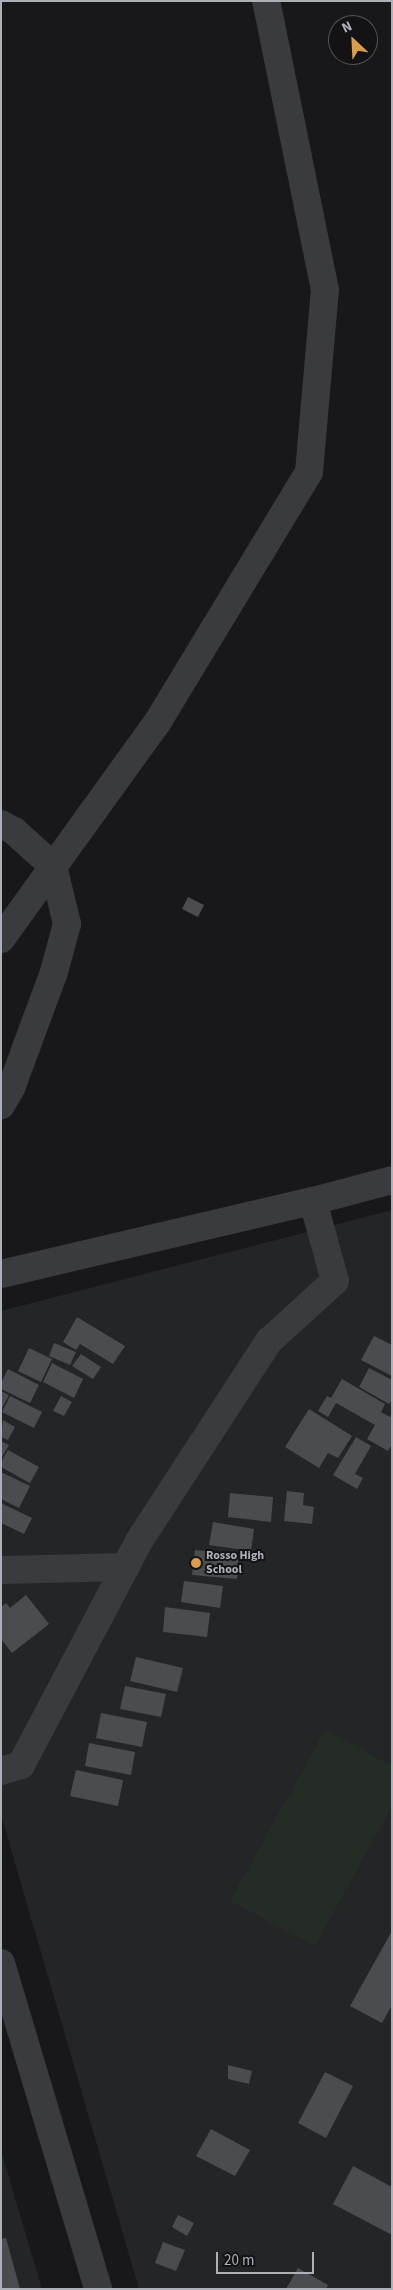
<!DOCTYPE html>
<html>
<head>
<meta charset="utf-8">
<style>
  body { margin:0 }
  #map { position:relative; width:393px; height:2290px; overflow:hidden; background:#18181a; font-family:"Source Sans 3",sans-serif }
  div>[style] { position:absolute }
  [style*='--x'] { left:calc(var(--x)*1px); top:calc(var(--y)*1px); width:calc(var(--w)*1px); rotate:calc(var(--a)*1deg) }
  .built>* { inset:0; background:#242527 }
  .green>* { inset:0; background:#252c25 }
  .building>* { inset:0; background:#4a4c4f }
  .minor>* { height:28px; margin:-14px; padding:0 14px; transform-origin:14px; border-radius:14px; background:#3a3b3e }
  .dots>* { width:14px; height:14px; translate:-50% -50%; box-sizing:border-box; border:2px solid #131315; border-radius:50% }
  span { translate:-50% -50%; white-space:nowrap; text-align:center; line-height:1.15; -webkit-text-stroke:4px #131315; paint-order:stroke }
  .poi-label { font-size:12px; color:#acb1b8; font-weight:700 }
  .left { translate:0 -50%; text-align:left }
  .frame { position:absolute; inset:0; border:2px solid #acb1b8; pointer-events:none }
  .north { position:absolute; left:328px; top:15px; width:50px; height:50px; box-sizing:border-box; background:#131315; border:1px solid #505256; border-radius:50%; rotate:335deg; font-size:14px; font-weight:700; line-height:20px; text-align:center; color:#acb1b8 }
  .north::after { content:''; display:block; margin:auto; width:18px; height:22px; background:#dc9c4e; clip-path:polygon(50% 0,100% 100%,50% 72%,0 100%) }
  .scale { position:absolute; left:216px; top:2252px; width:98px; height:22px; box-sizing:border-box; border:2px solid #acb1b8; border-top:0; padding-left:6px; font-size:15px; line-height:18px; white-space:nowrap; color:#acb1b8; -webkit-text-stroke:4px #131315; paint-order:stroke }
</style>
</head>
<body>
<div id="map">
  <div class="built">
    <div style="clip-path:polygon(392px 1210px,392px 2289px,139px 2289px,1px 1815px,1px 1311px)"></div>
    <div style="clip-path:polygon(1px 2151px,42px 2289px,1px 2289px)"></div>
  </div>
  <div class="green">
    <div style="clip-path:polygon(325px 1730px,392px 1766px,392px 1806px,315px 1946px,230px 1901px)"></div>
  </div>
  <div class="building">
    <div style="clip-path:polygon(188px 897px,204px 905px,198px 917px,182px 909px)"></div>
    <div style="clip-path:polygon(77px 1317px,125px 1346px,113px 1364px,80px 1344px,76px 1350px,63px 1342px)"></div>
    <div style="clip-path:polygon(374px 1336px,392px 1345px,392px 1376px,361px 1360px)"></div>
    <div style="clip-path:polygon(54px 1343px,76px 1352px,70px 1365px,49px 1356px)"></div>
    <div style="clip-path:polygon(29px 1348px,52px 1359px,41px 1382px,18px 1371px)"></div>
    <div style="clip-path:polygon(81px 1354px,101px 1367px,93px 1379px,72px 1366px)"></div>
    <div style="clip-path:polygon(52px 1363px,83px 1379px,74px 1398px,43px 1382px)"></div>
    <div style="clip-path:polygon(369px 1368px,392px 1380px,392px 1400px,389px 1404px,359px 1387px)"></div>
    <div style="clip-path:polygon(8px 1369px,39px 1385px,30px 1403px,1px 1389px,1px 1383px)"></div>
    <div style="clip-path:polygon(342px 1379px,385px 1404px,381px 1412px,390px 1417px,392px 1415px,392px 1444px,388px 1451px,367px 1439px,375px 1425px,336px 1403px,328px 1417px,318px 1411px,327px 1396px,331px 1398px)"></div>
    <div style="clip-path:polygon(1px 1391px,9px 1395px,1px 1410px)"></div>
    <div style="clip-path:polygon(10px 1396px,42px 1412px,34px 1428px,2px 1412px)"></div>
    <div style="clip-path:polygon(61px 1396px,72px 1402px,64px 1416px,53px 1411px)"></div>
    <div style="clip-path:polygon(309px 1409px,352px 1436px,338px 1458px,328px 1453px,319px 1468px,285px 1447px)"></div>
    <div style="clip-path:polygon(3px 1420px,15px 1427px,8px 1440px,1px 1437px)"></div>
    <div style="clip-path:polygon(356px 1437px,371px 1446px,355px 1474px,363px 1478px,357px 1489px,333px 1475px)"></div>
    <div style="clip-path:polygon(1px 1441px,9px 1445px,1px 1459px)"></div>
    <div style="clip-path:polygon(8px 1450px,39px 1467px,30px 1483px,1px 1467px,1px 1462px)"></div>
    <div style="clip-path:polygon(1px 1472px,30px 1486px,19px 1508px,1px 1499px)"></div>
    <div style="clip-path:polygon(287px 1491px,304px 1493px,303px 1505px,314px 1507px,312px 1524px,284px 1521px)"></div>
    <div style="clip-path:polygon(230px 1493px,273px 1497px,271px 1522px,228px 1517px)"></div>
    <div style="clip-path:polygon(1px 1503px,32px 1518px,24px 1534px,1px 1523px)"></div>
    <div style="clip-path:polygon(213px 1522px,254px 1529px,251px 1551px,209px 1545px)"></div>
    <div style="clip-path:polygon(195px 1550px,239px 1554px,237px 1579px,192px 1575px)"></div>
    <div style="clip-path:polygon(184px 1581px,223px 1586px,220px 1608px,181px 1602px)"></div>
    <div style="clip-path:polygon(26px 1595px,49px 1624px,12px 1653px,1px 1639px,1px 1607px,6px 1603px,10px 1608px)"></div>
    <div style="clip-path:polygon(165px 1607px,210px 1613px,207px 1637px,163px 1632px)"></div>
    <div style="clip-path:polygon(136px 1657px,183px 1668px,177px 1692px,130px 1681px)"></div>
    <div style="clip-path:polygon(125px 1686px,166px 1694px,161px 1717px,120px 1709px)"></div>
    <div style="clip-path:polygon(101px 1713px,147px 1722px,142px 1747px,96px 1738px)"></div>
    <div style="clip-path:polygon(89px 1743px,135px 1752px,131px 1775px,85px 1766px)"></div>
    <div style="clip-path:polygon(76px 1770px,123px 1780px,118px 1806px,70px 1796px)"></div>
    <div style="clip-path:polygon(392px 1931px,392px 2005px,382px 2023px,350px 2006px)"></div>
    <div style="clip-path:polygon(228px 2065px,252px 2071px,249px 2084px,228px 2079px)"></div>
    <div style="clip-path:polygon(325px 2072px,353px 2086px,326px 2138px,298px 2123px)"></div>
    <div style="clip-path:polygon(211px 2129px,250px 2150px,235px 2176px,196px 2156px)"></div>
    <div style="clip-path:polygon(353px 2166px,392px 2187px,392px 2235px,333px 2204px)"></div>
    <div style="clip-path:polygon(178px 2215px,194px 2223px,187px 2236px,172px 2227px)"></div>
    <div style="clip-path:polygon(6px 2238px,20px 2289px,1px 2289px,1px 2239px)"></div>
    <div style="clip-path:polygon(163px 2242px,185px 2250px,176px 2271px,155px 2263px)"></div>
    <div style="clip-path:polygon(298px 2268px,328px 2285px,326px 2289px,286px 2289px)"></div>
  </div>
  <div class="minor">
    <div style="--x:1;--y:824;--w:15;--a:28"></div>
    <div style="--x:14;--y:831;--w:52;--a:41.9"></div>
    <div style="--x:53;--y:866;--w:60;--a:76.4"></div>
    <div style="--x:67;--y:924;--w:50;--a:105.2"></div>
    <div style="--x:54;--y:972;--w:124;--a:110.3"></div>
    <div style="--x:11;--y:1088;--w:20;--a:120"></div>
    <div style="--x:1;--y:939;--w:266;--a:-54.2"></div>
    <div style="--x:157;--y:723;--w:293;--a:-58.8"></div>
    <div style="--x:309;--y:472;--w:183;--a:-85"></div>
    <div style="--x:325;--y:290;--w:295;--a:-101.5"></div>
    <div style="--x:1;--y:1274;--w:320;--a:-13.2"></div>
    <div style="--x:313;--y:1201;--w:82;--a:-14.9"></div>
    <div style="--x:1;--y:1570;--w:125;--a:-1.4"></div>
    <div style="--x:1;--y:1771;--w:21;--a:-17"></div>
    <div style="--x:21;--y:1765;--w:253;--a:-62.2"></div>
    <div style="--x:139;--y:1541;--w:239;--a:-57"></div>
    <div style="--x:269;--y:1341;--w:89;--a:-42.3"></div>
    <div style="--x:335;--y:1281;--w:83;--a:-105.4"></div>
    <div style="--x:1;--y:1963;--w:340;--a:73.4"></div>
  </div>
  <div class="dots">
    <div style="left:196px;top:1563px;background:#dc9c4e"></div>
  </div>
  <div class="poi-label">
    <span class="left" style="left:206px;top:1563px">Rosso High<br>School</span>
  </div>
  <div class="frame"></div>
  <div class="north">N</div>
  <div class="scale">20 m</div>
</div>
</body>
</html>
